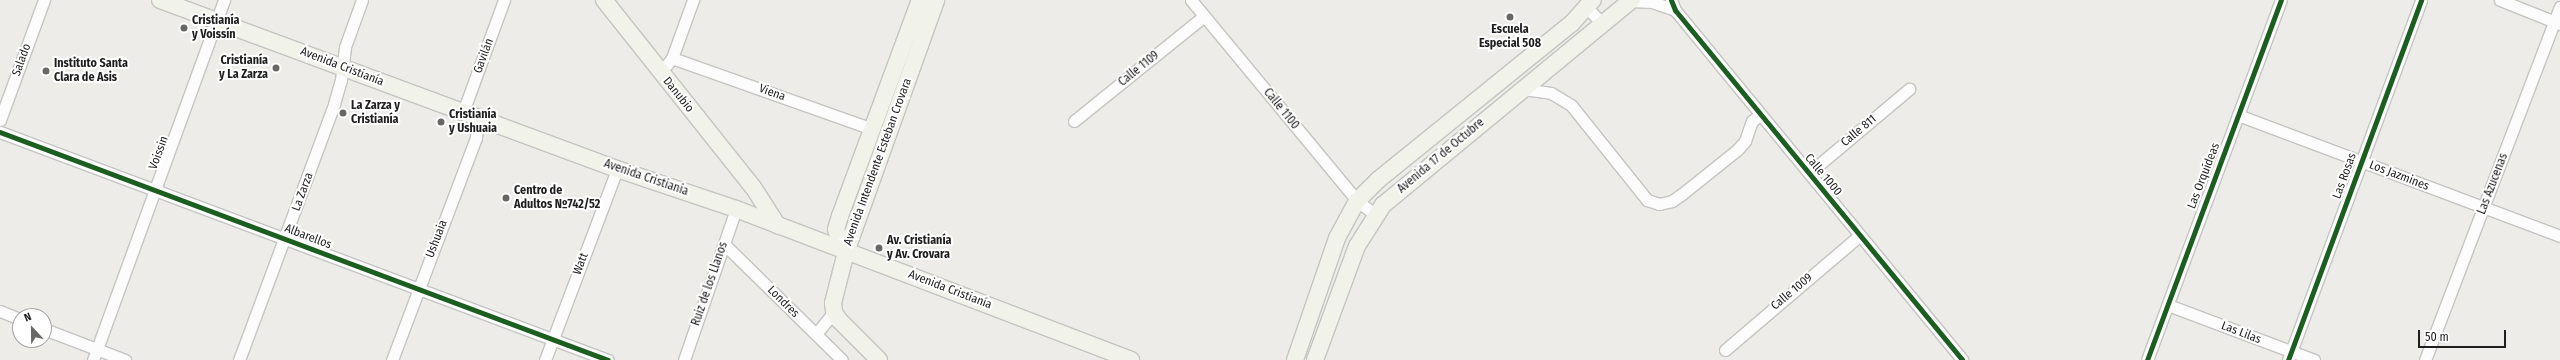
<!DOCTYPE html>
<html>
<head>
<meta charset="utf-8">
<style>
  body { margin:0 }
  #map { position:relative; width:2560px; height:360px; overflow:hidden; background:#edece8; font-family:"Fira Sans Condensed",sans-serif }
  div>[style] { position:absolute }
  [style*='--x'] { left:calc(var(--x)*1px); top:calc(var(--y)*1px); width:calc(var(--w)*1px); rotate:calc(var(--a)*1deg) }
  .roads { filter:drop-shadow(1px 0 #c4c4c2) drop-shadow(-1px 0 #c4c4c2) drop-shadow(0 1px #c4c4c2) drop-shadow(0 -1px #c4c4c2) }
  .street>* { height:11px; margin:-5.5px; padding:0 5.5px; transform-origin:5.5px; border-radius:5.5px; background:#fcfcfc }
  .secondary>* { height:16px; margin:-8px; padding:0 8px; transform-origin:8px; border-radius:8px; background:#f1f3eb }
  .cycleway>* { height:5px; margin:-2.5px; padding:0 2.5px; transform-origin:2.5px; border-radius:2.5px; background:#1b5e20 }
  .dots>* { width:11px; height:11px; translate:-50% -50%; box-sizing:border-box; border:2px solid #fff; border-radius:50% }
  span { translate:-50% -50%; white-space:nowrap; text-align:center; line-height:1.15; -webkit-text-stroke:4px #fff; paint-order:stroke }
  .poi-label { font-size:12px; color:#1f1f1f; font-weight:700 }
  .left { translate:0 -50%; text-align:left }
  .right { translate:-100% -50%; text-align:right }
  .street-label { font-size:12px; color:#1f1f1f }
  .north { position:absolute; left:12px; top:308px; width:40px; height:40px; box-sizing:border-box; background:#fff; border:1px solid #a5a5a5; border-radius:50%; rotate:338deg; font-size:11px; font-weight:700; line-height:16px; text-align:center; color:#1f1f1f }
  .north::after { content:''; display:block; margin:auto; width:14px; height:18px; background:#676765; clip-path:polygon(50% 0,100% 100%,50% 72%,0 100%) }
  .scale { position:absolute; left:2418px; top:330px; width:88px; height:18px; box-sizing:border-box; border:2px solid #1f1f1f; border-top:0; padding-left:5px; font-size:12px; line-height:14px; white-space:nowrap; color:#1f1f1f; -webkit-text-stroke:3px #fff; paint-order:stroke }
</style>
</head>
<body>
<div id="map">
  <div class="roads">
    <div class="street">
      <div style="--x:1191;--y:0;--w:261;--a:50.4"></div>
      <div style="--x:1357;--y:201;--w:22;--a:36"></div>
      <div style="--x:1671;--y:0;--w:11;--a:68"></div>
      <div style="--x:1675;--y:10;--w:453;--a:50.6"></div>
      <div style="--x:2500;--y:0;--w:65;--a:21.8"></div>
      <div style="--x:1631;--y:1;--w:21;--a:3"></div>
      <div style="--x:1652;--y:2;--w:24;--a:19"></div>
      <div style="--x:1587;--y:8;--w:23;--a:45"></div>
      <div style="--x:672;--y:58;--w:212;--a:19.5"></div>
      <div style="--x:660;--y:73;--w:19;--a:-51"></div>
      <div style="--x:672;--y:58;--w:62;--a:-70.1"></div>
      <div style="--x:1523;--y:89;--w:28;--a:8"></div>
      <div style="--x:1551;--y:93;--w:23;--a:31"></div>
      <div style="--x:1571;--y:105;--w:122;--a:51.3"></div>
      <div style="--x:1647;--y:200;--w:13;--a:18"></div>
      <div style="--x:1659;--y:204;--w:13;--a:-13"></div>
      <div style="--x:1672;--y:201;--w:12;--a:-35"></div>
      <div style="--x:1682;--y:194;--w:70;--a:-38.7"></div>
      <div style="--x:1737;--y:150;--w:12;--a:-48"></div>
      <div style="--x:1745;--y:141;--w:21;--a:-71"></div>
      <div style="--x:1752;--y:121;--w:10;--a:-37"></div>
      <div style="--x:463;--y:112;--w:119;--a:-69.9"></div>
      <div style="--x:2238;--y:115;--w:344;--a:20.6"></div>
      <div style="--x:0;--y:120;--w:128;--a:-69.9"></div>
      <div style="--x:1074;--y:121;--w:167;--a:-38.9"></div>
      <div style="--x:0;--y:132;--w:649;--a:20.56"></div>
      <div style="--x:1809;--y:173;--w:131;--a:-40"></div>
      <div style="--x:724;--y:244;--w:165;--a:44.5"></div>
      <div style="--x:2168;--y:305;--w:156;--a:20.6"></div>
      <div style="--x:0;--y:311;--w:22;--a:22"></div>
      <div style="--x:44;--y:329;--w:87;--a:20.9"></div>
      <div style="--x:816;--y:334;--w:28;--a:-51"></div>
      <div style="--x:1725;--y:350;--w:177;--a:-40.4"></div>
      <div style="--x:93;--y:360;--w:383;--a:-70"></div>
      <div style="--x:239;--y:360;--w:273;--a:-69.6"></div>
      <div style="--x:334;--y:104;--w:25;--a:-74"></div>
      <div style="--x:341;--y:80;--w:33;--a:-83"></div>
      <div style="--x:345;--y:47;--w:50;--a:-70.1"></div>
      <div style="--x:392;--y:360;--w:237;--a:-69.3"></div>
      <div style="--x:476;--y:138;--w:21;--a:-85"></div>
      <div style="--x:545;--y:360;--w:204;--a:-69.3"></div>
      <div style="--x:684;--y:360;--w:160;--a:-71"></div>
      <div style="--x:2147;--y:360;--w:384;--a:-69.6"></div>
      <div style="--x:2288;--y:360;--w:384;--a:-69.7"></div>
      <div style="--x:2425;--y:360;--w:378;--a:-69.1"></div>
    </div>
    <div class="secondary">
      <div style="--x:160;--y:0;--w:487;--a:20.3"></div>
      <div style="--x:617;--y:169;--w:126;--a:18.6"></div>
      <div style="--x:736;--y:209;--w:423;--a:20.9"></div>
      <div style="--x:604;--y:0;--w:239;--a:51.5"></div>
      <div style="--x:753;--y:187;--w:46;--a:57.3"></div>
      <div style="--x:846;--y:252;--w:14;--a:-120"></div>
      <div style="--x:839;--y:240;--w:11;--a:-105"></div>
      <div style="--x:836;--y:229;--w:14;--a:-73"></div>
      <div style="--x:840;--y:216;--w:230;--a:-69.7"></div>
      <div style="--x:879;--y:360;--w:57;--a:-135"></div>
      <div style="--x:839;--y:320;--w:9;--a:-122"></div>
      <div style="--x:834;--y:312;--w:9;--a:-96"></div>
      <div style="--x:833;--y:303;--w:53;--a:-75.7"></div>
      <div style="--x:846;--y:252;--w:268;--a:-70.3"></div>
      <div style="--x:1295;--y:360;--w:129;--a:-71"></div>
      <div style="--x:1337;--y:238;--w:42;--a:-61.6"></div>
      <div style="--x:1357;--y:201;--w:30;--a:-45"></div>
      <div style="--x:1378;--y:180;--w:250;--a:-39"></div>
      <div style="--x:1572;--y:23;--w:31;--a:-48"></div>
      <div style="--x:1315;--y:360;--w:121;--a:-69.8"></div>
      <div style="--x:1357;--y:246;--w:49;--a:-57.6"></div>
      <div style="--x:1383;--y:205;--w:323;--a:-39.5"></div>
    </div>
  </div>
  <div class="cycleway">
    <div style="--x:1671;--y:0;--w:11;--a:68"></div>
    <div style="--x:1675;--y:10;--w:453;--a:50.6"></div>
    <div style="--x:0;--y:132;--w:649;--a:20.56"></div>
    <div style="--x:2147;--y:360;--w:384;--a:-69.6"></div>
    <div style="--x:2288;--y:360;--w:384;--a:-69.7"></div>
  </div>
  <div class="dots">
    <div style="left:1510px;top:17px;background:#676765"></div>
    <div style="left:184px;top:28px;background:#676765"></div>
    <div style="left:276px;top:68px;background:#676765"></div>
    <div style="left:46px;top:71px;background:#676765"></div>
    <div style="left:343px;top:113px;background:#676765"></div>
    <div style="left:441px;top:122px;background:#676765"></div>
    <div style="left:506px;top:198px;background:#676765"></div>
    <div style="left:879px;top:248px;background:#676765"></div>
  </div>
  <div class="poi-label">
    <span class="left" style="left:192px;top:28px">Cristianía<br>y Voissín</span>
    <span style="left:1510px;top:37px">Escuela<br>Especial 508</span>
    <span class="right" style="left:268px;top:68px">Cristianía<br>y La Zarza</span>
    <span class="left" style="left:54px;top:71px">Instituto Santa<br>Clara de Asis</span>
    <span class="left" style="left:351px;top:113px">La Zarza y<br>Cristianía</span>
    <span class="left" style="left:449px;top:122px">Cristianía<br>y Ushuaia</span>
    <span class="left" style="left:514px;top:198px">Centro de<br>Adultos Nº742/52</span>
    <span class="left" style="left:887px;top:248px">Av. Cristianía<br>y Av. Crovara</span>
  </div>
  <div class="street-label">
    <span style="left:484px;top:56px;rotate:-70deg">Gavilán</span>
    <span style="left:22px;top:60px;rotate:-70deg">Salado</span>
    <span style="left:342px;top:67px;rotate:21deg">Avenida Cristianía</span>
    <span style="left:1139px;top:69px;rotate:-39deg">Calle 1109</span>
    <span style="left:772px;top:93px;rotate:20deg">Viena</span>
    <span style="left:678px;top:95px;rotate:51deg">Danubio</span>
    <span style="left:1281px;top:109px;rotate:51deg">Calle 1100</span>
    <span style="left:1859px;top:131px;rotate:-40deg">Calle 811</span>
    <span style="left:159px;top:153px;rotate:-70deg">Voissin</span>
    <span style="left:1441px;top:156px;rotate:-40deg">Avenida 17 de Octubre</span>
    <span style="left:878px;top:162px;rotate:-70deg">Avenida Intendente Esteban Crovara</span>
    <span style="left:1823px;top:175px;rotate:50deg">Calle 1000</span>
    <span style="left:2204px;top:176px;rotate:-69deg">Las Orquídeas</span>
    <span style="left:2345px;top:176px;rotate:-70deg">Las Rosas</span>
    <span style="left:2399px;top:176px;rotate:21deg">Los Jazmines</span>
    <span style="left:646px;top:178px;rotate:19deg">Avenida Cristianía</span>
    <span style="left:2493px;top:184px;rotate:-69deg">Las Azucenas</span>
    <span style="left:303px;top:192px;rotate:-70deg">La Zarza</span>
    <span style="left:308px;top:237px;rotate:21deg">Albarellos</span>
    <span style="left:437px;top:239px;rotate:-69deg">Ushuaia</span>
    <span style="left:581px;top:264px;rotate:-69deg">Watt</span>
    <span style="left:710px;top:284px;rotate:-71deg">Ruiz de los Llanos</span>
    <span style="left:950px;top:290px;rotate:21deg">Avenida Cristianía</span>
    <span style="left:1792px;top:292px;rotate:-40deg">Calle 1009</span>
    <span style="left:783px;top:302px;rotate:45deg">Londres</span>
    <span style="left:2241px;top:333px;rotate:21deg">Las Lilas</span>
  </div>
  <div class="north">N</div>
  <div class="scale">50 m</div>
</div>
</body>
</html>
